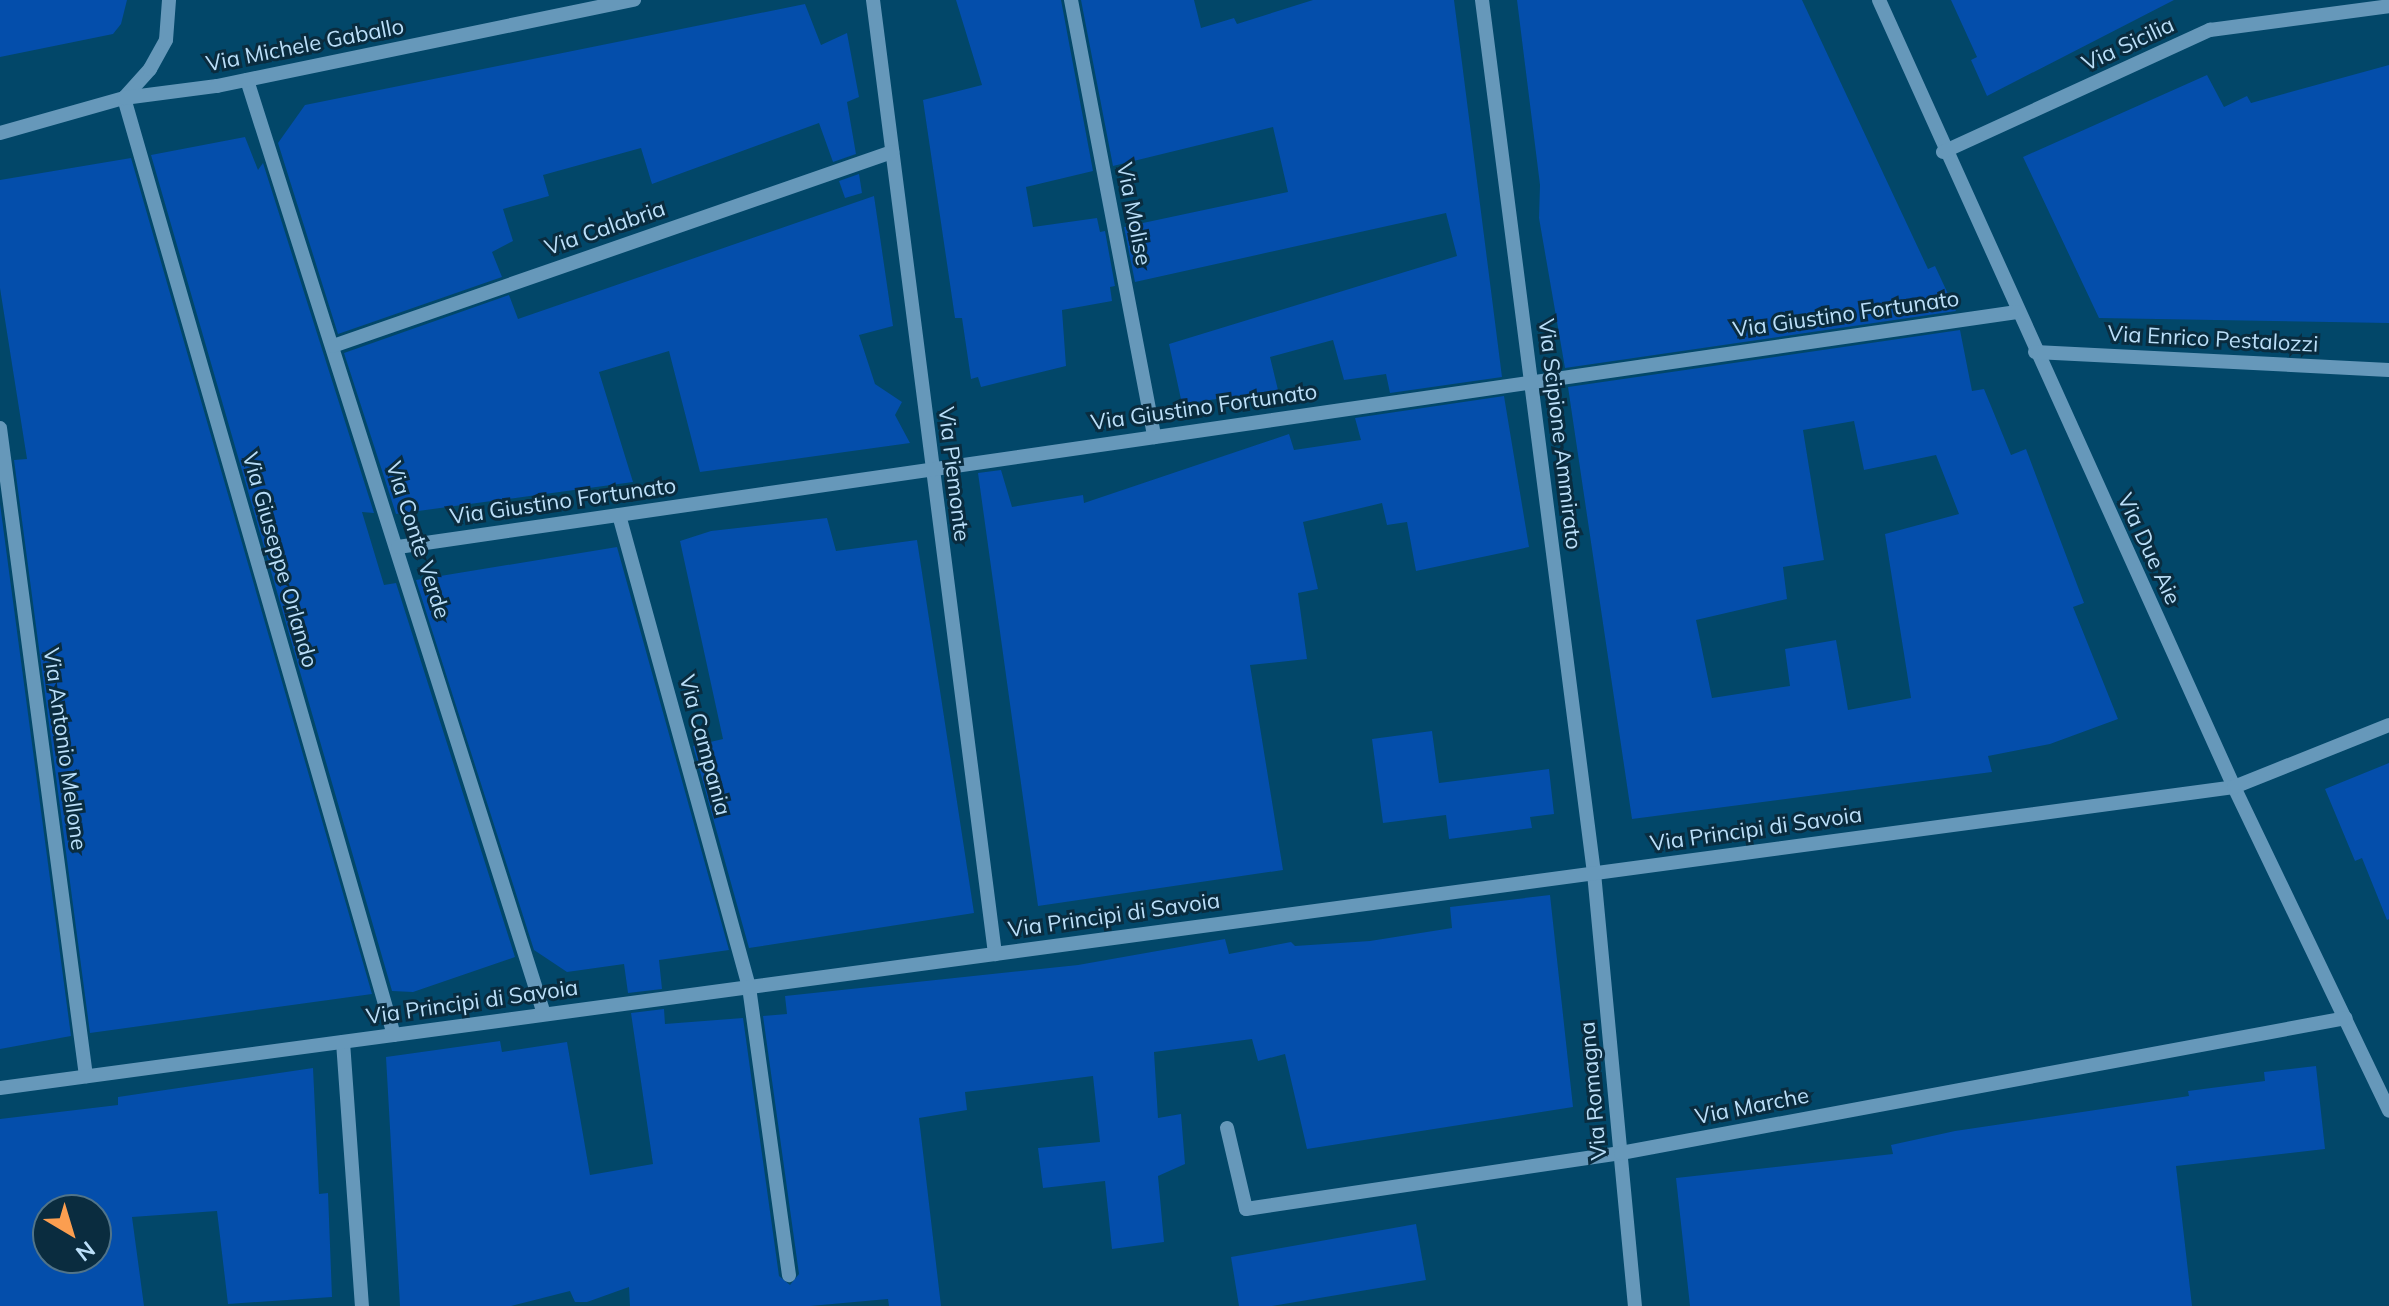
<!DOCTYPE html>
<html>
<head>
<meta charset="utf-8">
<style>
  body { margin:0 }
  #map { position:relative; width:2389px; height:1306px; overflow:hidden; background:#024769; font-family:Mulish,sans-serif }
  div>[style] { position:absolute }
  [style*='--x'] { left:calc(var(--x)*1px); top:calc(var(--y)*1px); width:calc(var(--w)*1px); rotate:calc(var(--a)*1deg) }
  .building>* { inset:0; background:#044eab }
  .minor>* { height:14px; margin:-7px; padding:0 7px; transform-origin:7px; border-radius:7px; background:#6698ba }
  span { translate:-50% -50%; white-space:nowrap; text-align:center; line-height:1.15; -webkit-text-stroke:6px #0a2c3f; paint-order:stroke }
  .street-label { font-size:22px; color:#bbdff9 }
  .north { position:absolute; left:32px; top:1194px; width:80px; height:80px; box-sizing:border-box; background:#0a2c3f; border:2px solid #517489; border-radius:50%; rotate:142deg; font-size:22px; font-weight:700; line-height:32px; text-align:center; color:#bbdff9 }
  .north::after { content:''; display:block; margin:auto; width:28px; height:36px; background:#fb9e50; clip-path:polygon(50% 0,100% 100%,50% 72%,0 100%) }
</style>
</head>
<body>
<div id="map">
  <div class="building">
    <div style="clip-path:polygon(0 0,127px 0,121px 24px,113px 34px,0 57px)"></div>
    <div style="clip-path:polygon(956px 0,1061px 0,1093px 171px,1026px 187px,1033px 227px,1097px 218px,1100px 232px,1105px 231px,1115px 286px,1110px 287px,1112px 301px,1062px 310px,1066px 366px,981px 387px,978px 377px,971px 379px,962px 318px,955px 318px,923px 100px,982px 85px)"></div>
    <div style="clip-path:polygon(1081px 0,1194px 0,1201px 28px,1234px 18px,1237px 24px,1313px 0,1454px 0,1502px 377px,1390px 393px,1386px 374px,1344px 380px,1333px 340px,1270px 357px,1278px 390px,1182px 404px,1169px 344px,1457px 256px,1446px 213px,1135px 282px,1124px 227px,1288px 192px,1273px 127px,1113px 166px)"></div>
    <div style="clip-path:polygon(1517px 0,1802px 0,1928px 269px,1935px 266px,1956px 311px,1565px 368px,1539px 218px,1540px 185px)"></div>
    <div style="clip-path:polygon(1951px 0,2174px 0,1987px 96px,1971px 60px,1977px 57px)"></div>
    <div style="clip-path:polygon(805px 4px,821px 45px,847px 33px,859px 97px,847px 102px,856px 154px,833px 162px,819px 123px,652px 184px,641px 148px,543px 175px,549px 196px,503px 209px,513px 241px,492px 252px,502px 277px,338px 334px,278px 143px,305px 105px)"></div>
    <div style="clip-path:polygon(2389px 65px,2389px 323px,2099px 318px,2023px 157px,2207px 75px,2224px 107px,2247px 96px,2251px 103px)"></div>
    <div style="clip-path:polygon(245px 137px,258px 170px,263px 163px,374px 513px,362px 512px,384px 585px,396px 583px,515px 957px,413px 992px,392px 991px,151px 155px)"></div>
    <div style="clip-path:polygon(131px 158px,372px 994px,90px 1033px,14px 460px,27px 459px,0 288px,0 180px)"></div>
    <div style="clip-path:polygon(859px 174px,862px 193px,845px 198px,839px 181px)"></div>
    <div style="clip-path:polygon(874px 196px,893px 326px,859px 335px,875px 384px,902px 402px,895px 415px,910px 443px,700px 472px,669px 351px,599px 372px,633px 482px,396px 514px,344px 353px,509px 295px,518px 319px)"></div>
    <div style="clip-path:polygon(evenodd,1960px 330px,1972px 391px,1984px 389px,2011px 455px,2026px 449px,2084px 603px,2073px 607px,2118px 719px,2050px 744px,1988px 756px,1992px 772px,1632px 819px,1568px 387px,1960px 330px,1854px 421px,1864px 470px,1936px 455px,1959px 514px,1885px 534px,1911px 698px,1848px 710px,1836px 640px,1785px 649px,1790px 686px,1712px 698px,1696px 620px,1787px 599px,1783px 567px,1824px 560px,1803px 430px,1854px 421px)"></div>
    <div style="clip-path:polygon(1504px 396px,1529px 547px,1416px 571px,1407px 522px,1387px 525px,1382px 503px,1303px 522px,1318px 589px,1298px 593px,1307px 659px,1250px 665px,1283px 870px,1038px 906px,978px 473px,1001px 470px,1012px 507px,1083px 495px,1084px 503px,1289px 434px,1294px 450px,1361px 440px,1355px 418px)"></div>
    <div style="clip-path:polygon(0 504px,71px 1036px,0 1049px)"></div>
    <div style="clip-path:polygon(827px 518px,836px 551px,917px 540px,974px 913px,749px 948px,693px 746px,723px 739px,680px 541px,711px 531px)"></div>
    <div style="clip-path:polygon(617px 547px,729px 950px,659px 960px,662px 989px,628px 993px,624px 964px,567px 972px,534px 950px,416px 580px)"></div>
    <div style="clip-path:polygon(1432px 731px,1439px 783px,1549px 769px,1554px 814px,1530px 817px,1532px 828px,1449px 839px,1446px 815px,1383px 823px,1372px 739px)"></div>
    <div style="clip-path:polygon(2389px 763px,2389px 919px,2387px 920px,2362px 858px,2355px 861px,2325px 789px)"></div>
    <div style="clip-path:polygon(1550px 895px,1573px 1107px,1307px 1149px,1285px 1054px,1258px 1061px,1252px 1039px,1154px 1052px,1158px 1118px,1181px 1114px,1185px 1164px,1158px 1176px,1164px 1242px,1112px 1249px,1105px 1181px,1043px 1188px,1038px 1148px,1100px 1142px,1093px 1076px,965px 1092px,967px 1110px,919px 1118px,941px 1306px,889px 1306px,888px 1299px,810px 1306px,630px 1306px,629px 1287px,587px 1302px,575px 1302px,570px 1291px,511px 1306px,400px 1306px,386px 1057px,500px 1041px,502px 1052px,567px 1042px,590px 1175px,653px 1164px,631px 1013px,664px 1009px,665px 1024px,743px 1018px,779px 1276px,790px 1285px,799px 1274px,763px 1016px,787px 1014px,785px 996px,1078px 965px,1225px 939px,1229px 954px,1291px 942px,1295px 946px,1370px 941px,1452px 928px,1450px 907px)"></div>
    <div style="clip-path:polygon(2316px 1066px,2325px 1149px,2176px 1166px,2192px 1306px,1690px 1306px,1676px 1178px,1893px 1154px,1891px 1145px,1955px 1131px,2189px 1096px,2188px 1091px,2265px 1081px,2264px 1072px)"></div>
    <div style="clip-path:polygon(evenodd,313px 1068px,319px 1194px,328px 1193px,332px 1297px,228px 1304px,217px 1211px,132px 1217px,144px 1306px,0 1306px,0 1119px,118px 1105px,118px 1097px,313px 1068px,48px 1210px,96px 1210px,96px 1258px,48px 1258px,48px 1210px)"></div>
    <div style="clip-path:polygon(1416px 1224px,1426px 1280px,1272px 1306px,1239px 1306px,1231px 1257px)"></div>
  </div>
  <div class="minor">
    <div style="--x:873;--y:0;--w:962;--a:82.71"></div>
    <div style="--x:1071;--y:0;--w:445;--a:79.2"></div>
    <div style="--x:1482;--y:0;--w:880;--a:82.69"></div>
    <div style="--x:1594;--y:873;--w:435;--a:84.6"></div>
    <div style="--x:1879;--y:0;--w:863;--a:65.72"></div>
    <div style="--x:2234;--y:787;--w:359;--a:64.4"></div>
    <div style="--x:247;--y:80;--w:980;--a:72.36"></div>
    <div style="--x:124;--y:98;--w:975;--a:73.93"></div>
    <div style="--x:124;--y:98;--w:39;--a:-48"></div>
    <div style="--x:150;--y:69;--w:33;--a:-61"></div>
    <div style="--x:166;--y:40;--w:40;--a:-85.7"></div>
    <div style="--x:0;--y:133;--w:129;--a:-15.8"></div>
    <div style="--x:124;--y:98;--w:94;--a:-7.4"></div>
    <div style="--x:217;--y:86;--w:426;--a:-11.7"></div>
    <div style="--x:1943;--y:152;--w:294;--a:-24.6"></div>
    <div style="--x:2210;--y:30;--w:181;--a:-7.6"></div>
    <div style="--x:333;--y:346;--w:592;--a:-19.14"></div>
    <div style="--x:2035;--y:352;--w:354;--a:2.9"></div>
    <div style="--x:0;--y:428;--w:654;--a:82.44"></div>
    <div style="--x:619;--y:515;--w:490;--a:74.6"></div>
    <div style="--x:749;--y:987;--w:291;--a:82.1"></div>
    <div style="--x:398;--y:547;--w:1636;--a:-8.26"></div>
    <div style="--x:343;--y:1042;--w:265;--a:85.9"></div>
    <div style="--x:0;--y:1088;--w:2254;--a:-7.67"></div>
    <div style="--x:2234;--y:787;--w:167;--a:-21.8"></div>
    <div style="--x:1227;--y:1128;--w:83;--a:76.8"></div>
    <div style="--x:1246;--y:1209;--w:379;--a:-8.5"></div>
    <div style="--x:1621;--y:1153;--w:737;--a:-10.55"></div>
  </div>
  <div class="street-label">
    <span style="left:2128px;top:44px;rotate:-25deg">Via Sicilia</span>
    <span style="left:305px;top:45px;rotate:-11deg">Via Michele Gaballo</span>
    <span style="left:1134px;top:214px;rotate:79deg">Via Molise</span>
    <span style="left:605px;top:228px;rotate:-19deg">Via Calabria</span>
    <span style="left:1846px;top:314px;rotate:-8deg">Via Giustino Fortunato</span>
    <span style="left:2213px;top:339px;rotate:3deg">Via Enrico Pestalozzi</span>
    <span style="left:1204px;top:407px;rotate:-8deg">Via Giustino Fortunato</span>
    <span style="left:1560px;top:434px;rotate:83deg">Via Scipione Ammirato</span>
    <span style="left:954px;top:474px;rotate:83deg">Via Piemonte</span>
    <span style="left:563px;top:501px;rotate:-8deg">Via Giustino Fortunato</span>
    <span style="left:418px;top:540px;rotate:72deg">Via Conte Verde</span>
    <span style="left:2149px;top:549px;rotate:65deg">Via Due Aie</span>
    <span style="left:280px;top:560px;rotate:74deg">Via Giuseppe Orlando</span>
    <span style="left:705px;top:745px;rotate:75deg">Via Campania</span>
    <span style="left:65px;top:749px;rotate:82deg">Via Antonio Mellone</span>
    <span style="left:1756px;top:829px;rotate:-8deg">Via Principi di Savoia</span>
    <span style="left:1114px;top:915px;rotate:-8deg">Via Principi di Savoia</span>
    <span style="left:472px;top:1002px;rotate:-8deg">Via Principi di Savoia</span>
    <span style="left:1593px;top:1091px;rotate:-95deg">Via Romagna</span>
    <span style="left:1752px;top:1106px;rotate:-11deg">Via Marche</span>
  </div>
  <div class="north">N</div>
</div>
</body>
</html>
